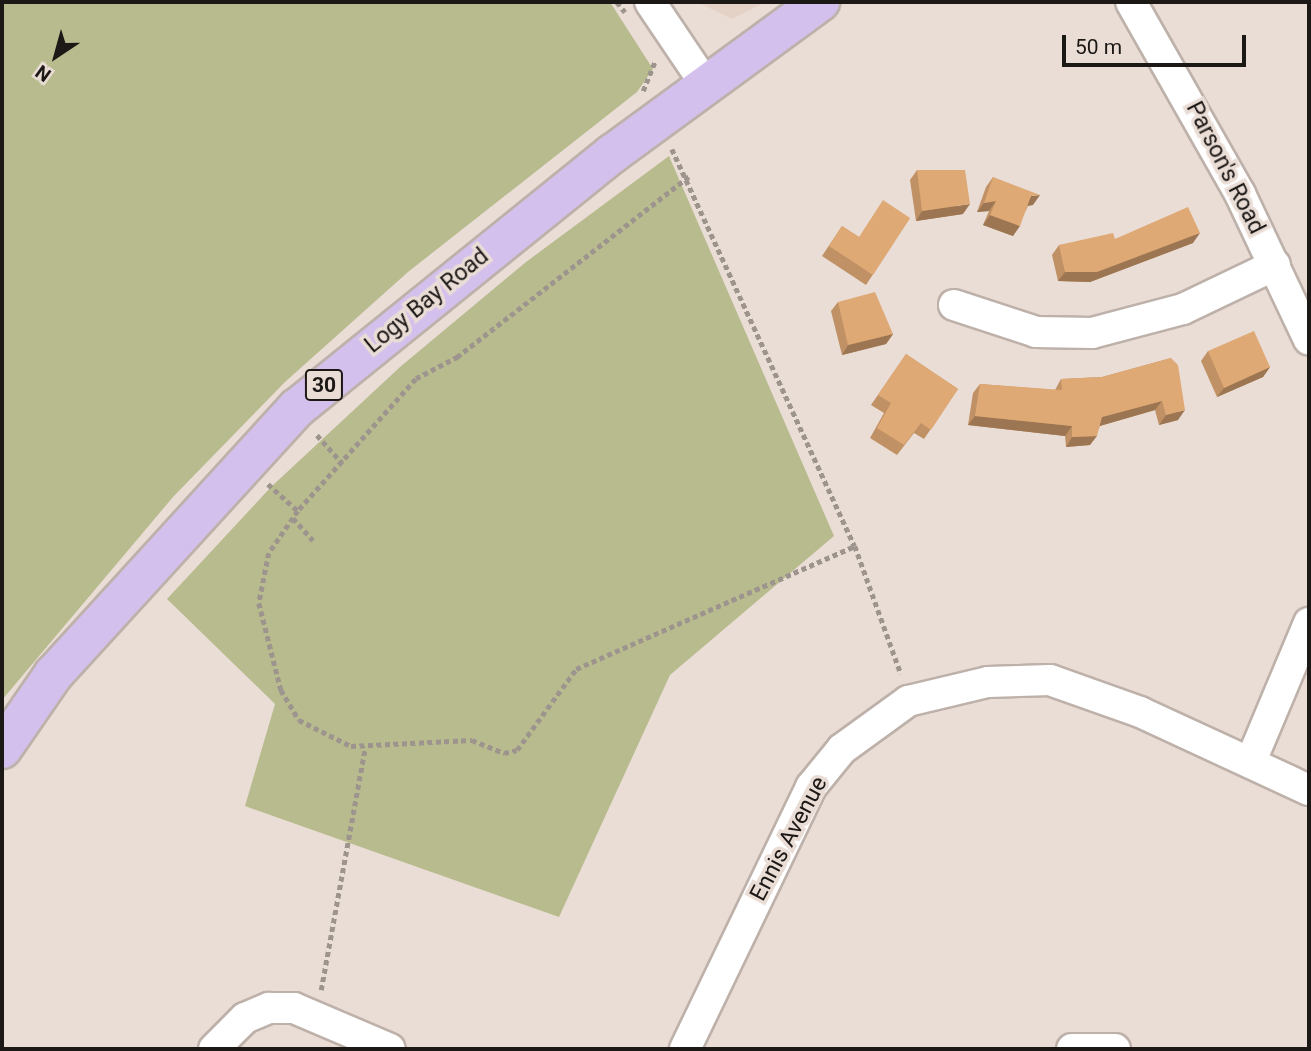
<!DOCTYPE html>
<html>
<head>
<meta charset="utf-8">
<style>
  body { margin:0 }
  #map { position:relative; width:1311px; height:1051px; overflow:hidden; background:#eaddd6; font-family:Roboto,sans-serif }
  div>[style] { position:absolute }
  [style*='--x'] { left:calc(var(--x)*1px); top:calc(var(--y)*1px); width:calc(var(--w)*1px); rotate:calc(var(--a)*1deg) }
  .built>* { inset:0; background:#e5d2c6 }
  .green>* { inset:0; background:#b8bb8e }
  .path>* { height:4.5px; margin-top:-2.25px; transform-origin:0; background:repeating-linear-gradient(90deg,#9d948e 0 5px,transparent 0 8.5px) }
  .roads { filter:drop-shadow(2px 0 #bdb1aa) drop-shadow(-2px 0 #bdb1aa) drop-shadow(0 2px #bdb1aa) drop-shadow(0 -2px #bdb1aa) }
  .minor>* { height:30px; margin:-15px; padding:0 15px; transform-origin:15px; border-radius:15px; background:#fff }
  .primary>* { height:38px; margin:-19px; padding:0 19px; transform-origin:19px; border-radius:19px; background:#d4c0ec }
  .wall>* { inset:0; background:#c09165 }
  .shaded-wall>* { inset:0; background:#9c7652 }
  .building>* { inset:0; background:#dfa975 }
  span { translate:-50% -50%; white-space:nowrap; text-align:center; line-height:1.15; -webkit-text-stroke:7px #eaddd6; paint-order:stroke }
  .shield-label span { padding:2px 5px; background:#eaddd6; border:2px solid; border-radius:5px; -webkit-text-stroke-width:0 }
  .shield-label { font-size:21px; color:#1c1816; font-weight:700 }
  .street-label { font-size:23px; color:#1c1816 }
  .frame { position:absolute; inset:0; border:4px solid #1c1816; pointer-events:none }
  .north { position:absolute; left:21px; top:21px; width:70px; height:70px; -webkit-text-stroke:5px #eaddd6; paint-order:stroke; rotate:216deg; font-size:19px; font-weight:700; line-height:28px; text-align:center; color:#1c1816 }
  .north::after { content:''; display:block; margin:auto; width:24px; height:32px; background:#1c1816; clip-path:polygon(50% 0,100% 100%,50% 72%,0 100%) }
  .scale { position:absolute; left:1062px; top:35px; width:184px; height:32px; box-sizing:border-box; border:4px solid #1c1816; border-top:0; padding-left:9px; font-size:21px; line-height:24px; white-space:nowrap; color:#1c1816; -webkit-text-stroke:5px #eaddd6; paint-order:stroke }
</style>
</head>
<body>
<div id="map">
  <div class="built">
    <div style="clip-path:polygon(697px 2px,766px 2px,732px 19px)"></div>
  </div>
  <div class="green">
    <div style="clip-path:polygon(2px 2px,610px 2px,653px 69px,637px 92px,408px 272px,285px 382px,173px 497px,2px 700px)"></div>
    <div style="clip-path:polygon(669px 156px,834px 536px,670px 675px,559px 917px,245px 806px,275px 704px,167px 599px,271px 487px,400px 367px,526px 262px)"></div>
  </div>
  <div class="path">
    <div style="--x:617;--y:2;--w:13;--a:51"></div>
    <div style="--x:643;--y:91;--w:32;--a:-68"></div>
    <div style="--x:672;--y:149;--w:437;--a:65.3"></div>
    <div style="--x:855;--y:546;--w:136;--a:70.2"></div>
    <div style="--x:689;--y:177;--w:293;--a:142.1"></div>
    <div style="--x:458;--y:357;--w:47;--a:152.4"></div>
    <div style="--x:416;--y:379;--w:177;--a:131.8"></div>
    <div style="--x:298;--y:511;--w:51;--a:124.6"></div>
    <div style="--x:269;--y:553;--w:51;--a:101.3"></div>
    <div style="--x:259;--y:603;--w:90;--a:75.8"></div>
    <div style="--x:281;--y:690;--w:35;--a:59"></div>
    <div style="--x:299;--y:720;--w:58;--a:26.6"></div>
    <div style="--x:351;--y:746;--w:121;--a:-2.8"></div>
    <div style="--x:472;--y:740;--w:35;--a:22"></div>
    <div style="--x:504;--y:753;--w:13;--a:-13"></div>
    <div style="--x:517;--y:750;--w:100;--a:-53.9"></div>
    <div style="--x:576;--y:669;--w:305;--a:-23.8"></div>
    <div style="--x:317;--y:435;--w:38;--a:48"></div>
    <div style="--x:268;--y:484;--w:40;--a:42"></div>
    <div style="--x:293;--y:518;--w:30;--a:48"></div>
    <div style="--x:321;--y:990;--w:246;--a:-79.7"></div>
  </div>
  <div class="roads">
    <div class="minor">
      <div style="--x:650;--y:2;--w:100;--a:56"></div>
      <div style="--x:1131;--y:2;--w:221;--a:60.4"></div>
      <div style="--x:1240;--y:194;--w:161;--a:64.7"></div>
      <div style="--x:954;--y:305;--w:86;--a:18.2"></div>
      <div style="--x:1036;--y:332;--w:56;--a:1"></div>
      <div style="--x:1092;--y:333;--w:94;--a:-14.8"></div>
      <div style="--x:1183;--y:309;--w:102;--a:-25.6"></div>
      <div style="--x:1251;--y:761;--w:150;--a:-67.2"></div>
      <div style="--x:214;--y:1049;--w:44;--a:-45"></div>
      <div style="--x:245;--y:1018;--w:26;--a:-23"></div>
      <div style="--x:269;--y:1008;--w:25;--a:0"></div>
      <div style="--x:294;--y:1008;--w:104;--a:23.1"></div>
      <div style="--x:685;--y:1049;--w:291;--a:-64.3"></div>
      <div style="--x:811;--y:787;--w:49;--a:-50.8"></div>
      <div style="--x:842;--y:749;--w:82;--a:-36"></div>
      <div style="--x:908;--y:701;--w:82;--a:-13.4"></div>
      <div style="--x:988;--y:682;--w:62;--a:-1.8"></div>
      <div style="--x:1050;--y:680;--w:96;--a:19.6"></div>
      <div style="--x:1140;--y:712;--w:186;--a:24.8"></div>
      <div style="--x:1072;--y:1049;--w:43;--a:0"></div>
    </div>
    <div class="primary">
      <div style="--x:2;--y:749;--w:90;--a:-55.4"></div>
      <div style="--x:53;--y:675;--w:362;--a:-47.6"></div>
      <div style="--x:297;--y:408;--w:405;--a:-38.9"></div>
      <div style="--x:612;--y:154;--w:258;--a:-36.2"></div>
    </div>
  </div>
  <div class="wall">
    <div style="clip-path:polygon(917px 170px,963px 214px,916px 221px,910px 180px)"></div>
    <div style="clip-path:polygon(993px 177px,1033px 205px,1028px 206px,1013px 236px,983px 225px,989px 211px,977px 212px,986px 187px)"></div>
    <div style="clip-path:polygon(910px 218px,866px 285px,822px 256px,842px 226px,859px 237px)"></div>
    <div style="clip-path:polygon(1115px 239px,1193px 243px,1090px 282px,1058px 281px,1052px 255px,1059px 245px)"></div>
    <div style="clip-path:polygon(838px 302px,893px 334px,886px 344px,842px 355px,831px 311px)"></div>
    <div style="clip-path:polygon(1208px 351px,1270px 367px,1263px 377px,1217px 397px,1201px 361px)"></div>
    <div style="clip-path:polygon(906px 354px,958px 389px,924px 439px,914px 433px,897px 455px,870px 438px,884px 413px,871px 405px)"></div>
    <div style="clip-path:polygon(1171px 358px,1178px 420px,1159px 425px,1155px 410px,1100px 426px,1090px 445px,1066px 447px,1065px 436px,968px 425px,973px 393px,980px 384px,1055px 390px,1061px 379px,1102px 377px)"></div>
  </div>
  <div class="shaded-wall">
    <div style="clip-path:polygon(1040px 195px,1033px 205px,1025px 206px,1031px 196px)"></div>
    <div style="clip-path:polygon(996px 201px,989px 211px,977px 212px,984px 203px)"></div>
    <div style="clip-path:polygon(970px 204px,963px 214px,916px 221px,922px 211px)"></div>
    <div style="clip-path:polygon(990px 215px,1020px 226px,1013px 236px,983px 225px)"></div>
    <div style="clip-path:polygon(1200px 233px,1193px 243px,1090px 282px,1058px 281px,1065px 272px)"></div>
    <div style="clip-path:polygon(893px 334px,886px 344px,842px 355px,848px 345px)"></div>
    <div style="clip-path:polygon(1270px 367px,1263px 377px,1217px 397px,1224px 388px)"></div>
    <div style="clip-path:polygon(1162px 401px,1155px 410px,1096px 427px,1102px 417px)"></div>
    <div style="clip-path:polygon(1185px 410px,1178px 420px,1159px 425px,1166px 415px)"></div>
    <div style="clip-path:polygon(975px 416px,1072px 426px,1065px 436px,968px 425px)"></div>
    <div style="clip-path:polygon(1097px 436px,1090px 445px,1066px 447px,1072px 437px)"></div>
  </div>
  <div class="building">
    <div style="clip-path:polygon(917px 170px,965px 170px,970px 204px,922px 211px)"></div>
    <div style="clip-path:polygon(993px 177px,1040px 195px,1031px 196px,1020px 226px,990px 215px,996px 201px,984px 203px)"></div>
    <div style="clip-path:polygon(883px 200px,910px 218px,873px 275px,829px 246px,842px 226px,859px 237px)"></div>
    <div style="clip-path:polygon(1188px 207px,1200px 233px,1097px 272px,1065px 272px,1059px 245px,1113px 233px,1115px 239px)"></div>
    <div style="clip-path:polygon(875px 292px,893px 334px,848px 345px,838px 302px)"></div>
    <div style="clip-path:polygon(1254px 331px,1270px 367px,1224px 388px,1208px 351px)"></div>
    <div style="clip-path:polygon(906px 354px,958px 389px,931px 430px,921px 423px,904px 445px,877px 428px,891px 403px,878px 395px)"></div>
    <div style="clip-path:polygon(1171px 358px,1178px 365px,1185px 410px,1166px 415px,1162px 401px,1102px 417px,1097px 436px,1072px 437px,1072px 426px,975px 416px,980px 384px,1062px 390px,1061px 379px,1102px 377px)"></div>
  </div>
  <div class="shield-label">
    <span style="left:324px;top:385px">30</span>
  </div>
  <div class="street-label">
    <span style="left:1225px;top:168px;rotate:63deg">Parson's Road</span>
    <span style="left:427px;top:301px;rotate:-39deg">Logy Bay Road</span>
    <span style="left:789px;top:839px;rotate:-62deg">Ennis Avenue</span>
  </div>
  <div class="frame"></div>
  <div class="north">N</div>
  <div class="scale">50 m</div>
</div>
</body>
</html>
